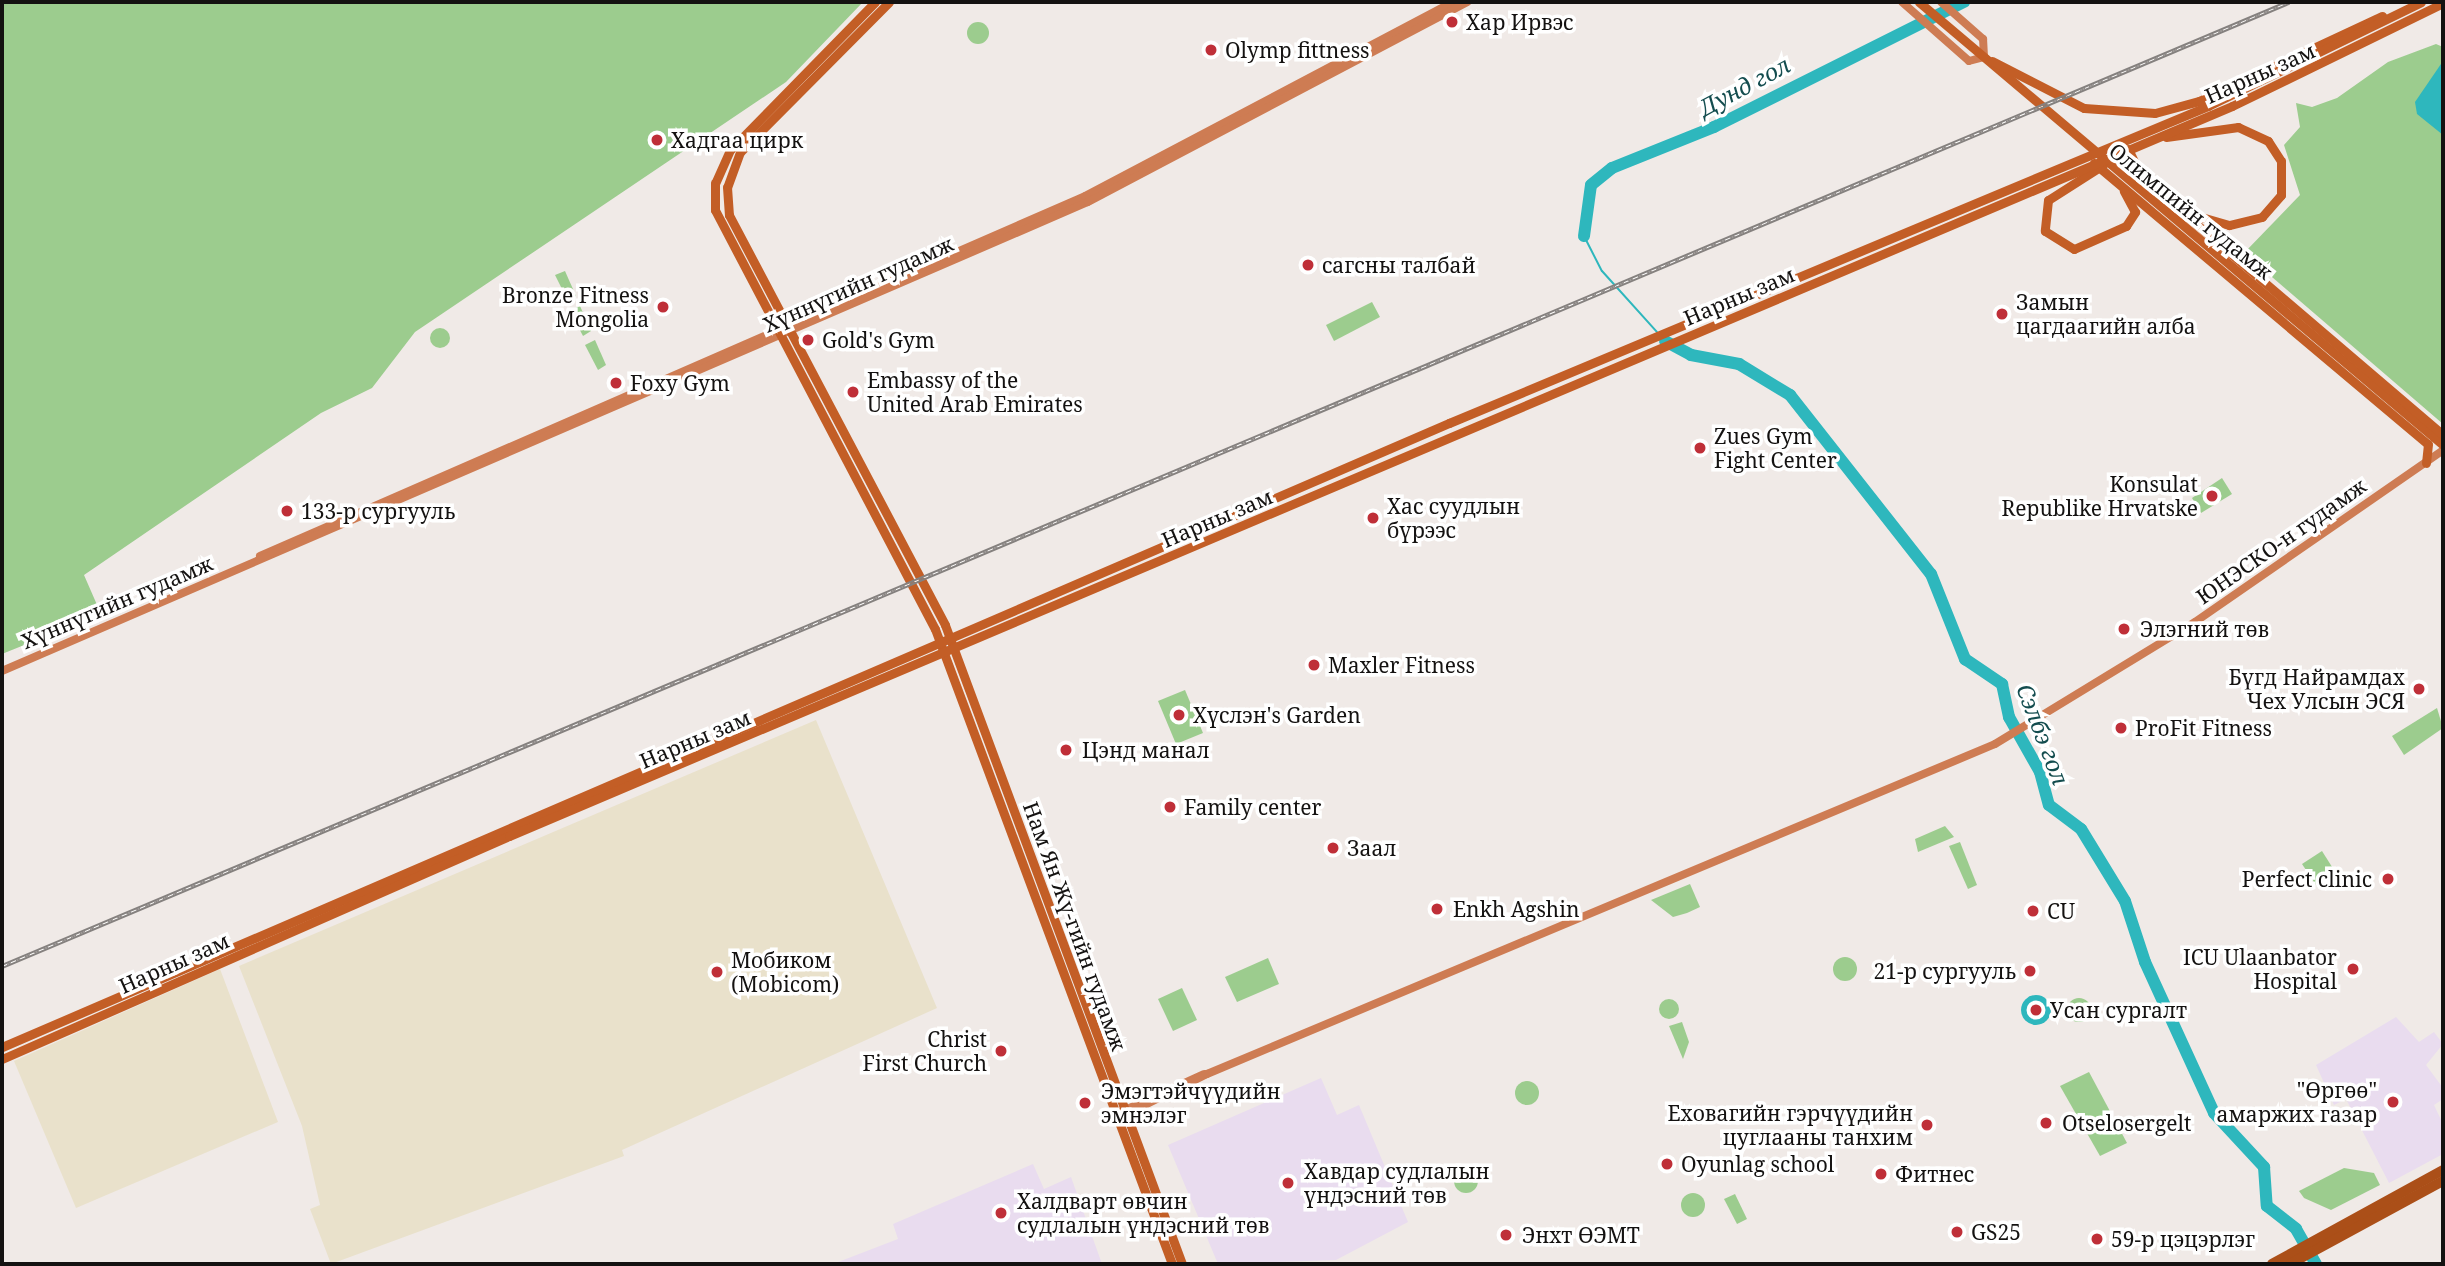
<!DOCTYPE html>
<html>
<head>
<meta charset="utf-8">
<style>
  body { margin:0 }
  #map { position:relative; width:2445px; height:1266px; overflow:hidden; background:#f0eae7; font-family:"Noto Serif",serif }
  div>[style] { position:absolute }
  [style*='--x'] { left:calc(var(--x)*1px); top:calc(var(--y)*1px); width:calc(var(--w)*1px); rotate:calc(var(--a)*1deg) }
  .commercial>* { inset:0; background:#e9e1cb }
  .medical>* { inset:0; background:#e9dcef }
  .green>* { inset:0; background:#9ccc8e }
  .round { border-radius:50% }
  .water>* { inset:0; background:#2eb7bd }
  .stream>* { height:2px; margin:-1px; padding:0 1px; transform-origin:1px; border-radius:1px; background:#2eb7bd }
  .river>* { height:12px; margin:-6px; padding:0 6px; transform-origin:6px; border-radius:6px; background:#2eb7bd }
  .secondary>* { height:8px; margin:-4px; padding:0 4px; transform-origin:4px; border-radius:4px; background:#ce7c53 }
  .primary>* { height:9px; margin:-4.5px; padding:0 4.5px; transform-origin:4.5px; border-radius:4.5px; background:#c35e26 }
  .highway>* { height:10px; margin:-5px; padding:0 5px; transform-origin:5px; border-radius:5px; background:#ab4f18 }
  .rail>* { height:4.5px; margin-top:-2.25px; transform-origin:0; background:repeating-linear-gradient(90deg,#fff 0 5px,#85817f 0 10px); box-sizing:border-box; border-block:2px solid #85817f }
  .dots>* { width:19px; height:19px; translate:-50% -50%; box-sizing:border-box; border:4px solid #fff; border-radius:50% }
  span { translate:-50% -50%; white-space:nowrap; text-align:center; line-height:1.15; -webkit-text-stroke:7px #fff; paint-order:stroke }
  .poi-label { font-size:21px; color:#141211 }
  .left { translate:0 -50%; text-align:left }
  .right { translate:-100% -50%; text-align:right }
  .street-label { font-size:21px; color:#141211 }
  .water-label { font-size:23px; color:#144d4f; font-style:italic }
  .frame { position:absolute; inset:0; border:4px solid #141211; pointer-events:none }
</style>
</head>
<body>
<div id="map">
  <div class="commercial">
    <div style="clip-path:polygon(816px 720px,937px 1008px,622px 1150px,624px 1156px,331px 1264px,310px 1209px,320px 1205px,302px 1126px,239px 966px)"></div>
    <div style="clip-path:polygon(220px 969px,278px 1122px,76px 1208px,14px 1061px)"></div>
  </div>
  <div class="medical">
    <div style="clip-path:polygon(2396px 1017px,2419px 1042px,2434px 1032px,2443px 1044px,2426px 1065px,2443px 1088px,2443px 1099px,2434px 1105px,2443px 1124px,2443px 1154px,2389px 1183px,2346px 1099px,2334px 1105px,2316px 1065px)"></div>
    <div style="clip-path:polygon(1321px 1078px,1337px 1115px,1359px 1105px,1408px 1222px,1336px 1260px,1218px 1264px,1168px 1145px)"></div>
    <div style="clip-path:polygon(1033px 1164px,1044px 1189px,1071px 1177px,1102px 1264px,833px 1264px,898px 1239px,893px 1224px)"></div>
  </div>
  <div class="green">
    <div style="clip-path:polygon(2px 2px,863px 2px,786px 82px,415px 332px,372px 388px,321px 413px,84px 575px,101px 614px,2px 654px)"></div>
    <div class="round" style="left:967px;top:22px;width:22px;height:22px"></div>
    <div style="clip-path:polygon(2436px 44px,2443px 47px,2443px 424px,2244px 253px,2300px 195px,2284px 145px,2300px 127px,2296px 103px,2312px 107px,2337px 98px,2388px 62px)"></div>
    <div style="clip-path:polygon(565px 271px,576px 296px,568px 301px,555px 275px)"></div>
    <div style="clip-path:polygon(1372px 302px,1380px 317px,1334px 341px,1326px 325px)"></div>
    <div style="clip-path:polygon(580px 306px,591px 331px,583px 336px,570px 311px)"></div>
    <div class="round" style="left:430px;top:328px;width:20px;height:20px"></div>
    <div style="clip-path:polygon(595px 340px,606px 365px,598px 370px,585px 345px)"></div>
    <div style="clip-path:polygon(2222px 478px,2232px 494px,2201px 513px,2192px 498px)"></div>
    <div style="clip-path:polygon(1185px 690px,1203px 733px,1176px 744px,1158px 701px)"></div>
    <div style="clip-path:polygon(2437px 708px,2443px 728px,2404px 755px,2392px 736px)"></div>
    <div style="clip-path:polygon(1945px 826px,1954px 837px,1918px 852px,1915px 839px)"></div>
    <div style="clip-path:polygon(1960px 842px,1977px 885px,1968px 889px,1949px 846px)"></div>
    <div style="clip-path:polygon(2322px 851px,2339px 878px,2318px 888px,2302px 864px)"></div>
    <div style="clip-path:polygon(1690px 884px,1700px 907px,1687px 913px,1673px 917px,1651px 900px)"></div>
    <div class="round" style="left:1833px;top:957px;width:24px;height:24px"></div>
    <div style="clip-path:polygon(1268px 958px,1279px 984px,1237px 1002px,1225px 977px)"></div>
    <div style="clip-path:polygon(1182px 988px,1197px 1020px,1173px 1031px,1158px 999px)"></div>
    <div class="round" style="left:2067px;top:998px;width:24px;height:24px"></div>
    <div class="round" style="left:1659px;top:999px;width:20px;height:20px"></div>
    <div style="clip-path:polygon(1682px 1022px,1689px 1042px,1683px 1059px,1669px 1026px)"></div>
    <div style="clip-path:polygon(2089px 1072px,2127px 1143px,2100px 1156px,2060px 1086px)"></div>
    <div class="round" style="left:1515px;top:1081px;width:24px;height:24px"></div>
    <div style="clip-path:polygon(2344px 1168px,2374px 1173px,2380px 1185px,2331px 1210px,2304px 1198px,2299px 1191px)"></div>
    <div class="round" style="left:1454px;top:1169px;width:24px;height:24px"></div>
    <div class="round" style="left:1681px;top:1193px;width:24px;height:24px"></div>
    <div style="clip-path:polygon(1735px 1194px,1747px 1219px,1737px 1224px,1724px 1199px)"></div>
  </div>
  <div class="water">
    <div style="clip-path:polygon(2443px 61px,2443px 135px,2417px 114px,2415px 102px)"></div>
    <div class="round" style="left:2021px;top:995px;width:30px;height:30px"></div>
  </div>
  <div class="stream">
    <div style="--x:1584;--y:236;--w:39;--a:63"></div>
    <div style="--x:1602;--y:271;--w:82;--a:48"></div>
  </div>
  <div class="river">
    <div style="--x:1584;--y:236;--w:51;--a:-82.2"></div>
    <div style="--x:1591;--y:185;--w:27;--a:-39"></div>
    <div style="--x:1612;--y:168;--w:110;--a:-21.9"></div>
    <div style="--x:1714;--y:127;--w:280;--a:-26.6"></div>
    <div style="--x:1665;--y:341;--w:30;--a:28"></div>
    <div style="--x:1691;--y:355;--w:49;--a:10.6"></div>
    <div style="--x:1739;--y:364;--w:60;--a:31.3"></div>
    <div style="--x:1790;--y:395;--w:228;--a:51.8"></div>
    <div style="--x:1931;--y:574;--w:92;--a:68.2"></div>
    <div style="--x:1965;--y:659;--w:45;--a:34"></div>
    <div style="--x:2002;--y:684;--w:34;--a:78"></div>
    <div style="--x:2009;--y:717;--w:63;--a:60.6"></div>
    <div style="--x:2040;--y:772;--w:34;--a:75"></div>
    <div style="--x:2049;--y:805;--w:40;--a:37"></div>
    <div style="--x:2081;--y:829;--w:84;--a:58.6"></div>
    <div style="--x:2125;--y:901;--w:64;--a:71.8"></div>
    <div style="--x:2145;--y:962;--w:166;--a:65.4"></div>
    <div style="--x:2214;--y:1113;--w:74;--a:47.2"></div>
    <div style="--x:2264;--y:1167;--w:39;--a:86"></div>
    <div style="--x:2267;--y:1206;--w:37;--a:38"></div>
    <div style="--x:2296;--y:1229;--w:40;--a:60.3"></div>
  </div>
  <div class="secondary">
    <div style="--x:1902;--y:2;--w:89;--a:41.4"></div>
    <div style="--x:1969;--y:61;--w:16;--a:-15"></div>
    <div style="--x:1984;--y:57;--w:18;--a:-93"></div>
    <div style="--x:1983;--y:39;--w:56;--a:-138.6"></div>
    <div style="--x:260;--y:556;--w:900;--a:-23.57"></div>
    <div style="--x:1085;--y:196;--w:416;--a:-27.8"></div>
    <div style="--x:2;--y:671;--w:1183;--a:-23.36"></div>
    <div style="--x:1088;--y:202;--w:429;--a:-27.8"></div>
    <div style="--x:1121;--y:1112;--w:91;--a:-24.6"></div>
    <div style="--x:1123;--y:1116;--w:94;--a:-26.6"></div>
    <div style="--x:1207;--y:1074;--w:854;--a:-22.72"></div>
    <div style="--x:1995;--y:744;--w:234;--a:-31.4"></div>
    <div style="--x:2195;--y:622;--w:302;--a:-34.7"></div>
  </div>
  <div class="primary">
    <div style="--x:875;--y:2;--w:207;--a:134.4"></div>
    <div style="--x:730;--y:150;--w:36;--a:114"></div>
    <div style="--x:715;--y:183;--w:27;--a:90"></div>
    <div style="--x:715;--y:210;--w:473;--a:62.3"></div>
    <div style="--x:935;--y:629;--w:678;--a:69.53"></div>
    <div style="--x:889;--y:2;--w:211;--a:134.8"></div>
    <div style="--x:740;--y:152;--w:37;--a:110"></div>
    <div style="--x:727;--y:187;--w:28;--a:86"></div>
    <div style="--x:729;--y:215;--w:463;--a:62.2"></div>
    <div style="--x:945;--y:625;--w:682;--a:69.65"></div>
    <div style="--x:1919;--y:2;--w:686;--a:40.21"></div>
    <div style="--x:1992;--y:61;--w:103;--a:27.1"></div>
    <div style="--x:2084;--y:108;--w:71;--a:4"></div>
    <div style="--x:2155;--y:113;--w:46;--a:-15.3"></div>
    <div style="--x:2199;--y:101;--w:202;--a:-24.9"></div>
    <div style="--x:2166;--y:137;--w:73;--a:-7.9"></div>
    <div style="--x:2238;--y:127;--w:33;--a:25"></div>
    <div style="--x:2268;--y:141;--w:24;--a:57"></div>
    <div style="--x:2281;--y:161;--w:34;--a:90"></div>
    <div style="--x:2281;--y:195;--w:29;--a:131"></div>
    <div style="--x:2262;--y:217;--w:34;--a:166"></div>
    <div style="--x:2229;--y:225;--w:44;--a:-164.1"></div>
    <div style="--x:2128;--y:149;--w:25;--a:64"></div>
    <div style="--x:2139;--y:172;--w:59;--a:42.9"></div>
    <div style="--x:2182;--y:212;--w:343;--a:40.5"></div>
    <div style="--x:2094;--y:163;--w:436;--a:40.1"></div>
    <div style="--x:2428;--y:444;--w:19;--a:96"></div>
    <div style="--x:2103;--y:165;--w:65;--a:147.5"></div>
    <div style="--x:2048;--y:200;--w:31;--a:96"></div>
    <div style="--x:2045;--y:231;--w:34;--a:32"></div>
    <div style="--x:2074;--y:249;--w:57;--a:-23.9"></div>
    <div style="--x:2126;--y:226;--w:17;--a:-57"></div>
    <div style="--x:2135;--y:212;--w:24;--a:-118"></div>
    <div style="--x:2;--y:1047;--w:1576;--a:-23.33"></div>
    <div style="--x:1449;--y:423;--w:823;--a:-22.67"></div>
    <div style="--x:2208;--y:106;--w:237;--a:-26"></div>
    <div style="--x:2;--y:1059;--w:554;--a:-23.74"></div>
    <div style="--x:509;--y:836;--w:1871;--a:-22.96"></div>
    <div style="--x:2232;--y:106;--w:235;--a:-26"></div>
  </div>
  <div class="highway">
    <div style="--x:2272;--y:1264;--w:195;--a:-28.8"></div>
    <div style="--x:2290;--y:1264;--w:174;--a:-28.5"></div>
  </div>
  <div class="rail">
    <div style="--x:2;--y:966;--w:2482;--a:-22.86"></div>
  </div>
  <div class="dots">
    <div style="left:1452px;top:22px;background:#bf2f38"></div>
    <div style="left:1211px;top:50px;background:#bf2f38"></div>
    <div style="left:657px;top:140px;background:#bf2f38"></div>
    <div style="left:1308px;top:265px;background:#bf2f38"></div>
    <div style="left:663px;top:307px;background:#bf2f38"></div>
    <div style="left:2002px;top:314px;background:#bf2f38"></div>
    <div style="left:808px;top:340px;background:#bf2f38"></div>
    <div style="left:616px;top:383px;background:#bf2f38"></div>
    <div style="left:853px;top:392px;background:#bf2f38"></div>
    <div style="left:1700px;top:448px;background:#bf2f38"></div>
    <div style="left:2212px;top:496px;background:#bf2f38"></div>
    <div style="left:287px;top:511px;background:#bf2f38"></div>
    <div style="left:1373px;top:518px;background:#bf2f38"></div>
    <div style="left:2124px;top:629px;background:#bf2f38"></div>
    <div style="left:1314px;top:665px;background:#bf2f38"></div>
    <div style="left:2419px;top:689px;background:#bf2f38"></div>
    <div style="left:1179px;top:715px;background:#bf2f38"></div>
    <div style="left:2121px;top:728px;background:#bf2f38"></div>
    <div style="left:1066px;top:750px;background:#bf2f38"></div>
    <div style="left:1170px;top:807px;background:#bf2f38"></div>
    <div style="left:1333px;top:848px;background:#bf2f38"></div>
    <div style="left:2388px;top:879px;background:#bf2f38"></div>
    <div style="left:1437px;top:909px;background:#bf2f38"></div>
    <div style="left:2033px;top:911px;background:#bf2f38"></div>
    <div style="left:2353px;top:969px;background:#bf2f38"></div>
    <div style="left:2030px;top:971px;background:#bf2f38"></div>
    <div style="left:717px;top:972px;background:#bf2f38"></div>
    <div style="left:2036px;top:1010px;background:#bf2f38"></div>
    <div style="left:1001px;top:1051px;background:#bf2f38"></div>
    <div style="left:2393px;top:1102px;background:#bf2f38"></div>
    <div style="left:1085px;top:1103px;background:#bf2f38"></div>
    <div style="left:2046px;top:1123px;background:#bf2f38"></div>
    <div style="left:1927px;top:1125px;background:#bf2f38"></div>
    <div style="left:1667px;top:1164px;background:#bf2f38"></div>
    <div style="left:1881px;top:1174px;background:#bf2f38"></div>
    <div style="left:1288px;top:1183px;background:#bf2f38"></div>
    <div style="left:1001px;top:1213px;background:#bf2f38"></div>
    <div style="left:1957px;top:1232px;background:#bf2f38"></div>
    <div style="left:1506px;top:1235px;background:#bf2f38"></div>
    <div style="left:2097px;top:1239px;background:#bf2f38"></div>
  </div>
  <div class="poi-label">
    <span class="left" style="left:1466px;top:22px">Хар Ирвэс</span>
    <span class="left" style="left:1225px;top:50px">Olymp fittness</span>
    <span class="left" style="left:671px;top:140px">Хадгаа цирк</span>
    <span class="left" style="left:1322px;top:265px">сагсны талбай</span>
    <span class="right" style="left:649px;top:307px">Bronze Fitness<br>Mongolia</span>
    <span class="left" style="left:2016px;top:314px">Замын<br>цагдаагийн алба</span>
    <span class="left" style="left:822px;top:340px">Gold's Gym</span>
    <span class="left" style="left:867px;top:392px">Embassy of the<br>United Arab Emirates</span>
    <span class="left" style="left:630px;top:383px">Foxy Gym</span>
    <span class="left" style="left:1714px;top:448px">Zues Gym<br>Fight Center</span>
    <span class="right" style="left:2198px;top:496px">Konsulat<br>Republike Hrvatske</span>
    <span class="left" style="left:1387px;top:518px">Хас суудлын<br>бүрээс</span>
    <span class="left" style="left:301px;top:511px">133-р сургууль</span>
    <span class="left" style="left:2140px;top:629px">Элэгний төв</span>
    <span class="left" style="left:1328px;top:665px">Maxler Fitness</span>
    <span class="right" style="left:2405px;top:689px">Бүгд Найрамдах<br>Чех Улсын ЭСЯ</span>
    <span class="left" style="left:1193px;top:715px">Хүслэн's Garden</span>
    <span class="left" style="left:2135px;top:728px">ProFit Fitness</span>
    <span class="left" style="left:1082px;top:750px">Цэнд манал</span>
    <span class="left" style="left:1184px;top:807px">Family center</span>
    <span class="left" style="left:1347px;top:848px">Заал</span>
    <span class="right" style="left:2372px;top:879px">Perfect clinic</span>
    <span class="left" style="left:1453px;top:909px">Enkh Agshin</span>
    <span class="left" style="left:2047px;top:911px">CU</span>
    <span class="right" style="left:2337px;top:969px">ICU Ulaanbator<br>Hospital</span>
    <span class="left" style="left:731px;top:972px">Мобиком<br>(Mobicom)</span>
    <span class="right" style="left:2016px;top:971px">21-р сургууль</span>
    <span class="left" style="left:2050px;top:1010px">Усан сургалт</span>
    <span class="right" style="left:987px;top:1051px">Christ<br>First Church</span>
    <span class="right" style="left:2377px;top:1102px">"Өргөө"<br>амаржих газар</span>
    <span class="left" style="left:1101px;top:1103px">Эмэгтэйчүүдийн<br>эмнэлэг</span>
    <span class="right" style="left:1913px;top:1125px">Еховагийн гэрчүүдийн<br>цуглааны танхим</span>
    <span class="left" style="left:2062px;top:1123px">Otselosergelt</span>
    <span class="left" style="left:1681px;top:1164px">Oyunlag school</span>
    <span class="left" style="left:1304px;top:1183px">Хавдар судлалын<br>үндэсний төв</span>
    <span class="left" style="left:1895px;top:1174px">Фитнес</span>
    <span class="left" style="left:1017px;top:1213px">Халдварт өвчин<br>судлалын үндэсний төв</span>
    <span class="left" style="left:1971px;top:1232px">GS25</span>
    <span class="left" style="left:1522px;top:1235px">Энхт ӨЭМТ</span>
    <span class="left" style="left:2111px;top:1239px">59-р цэцэрлэг</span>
  </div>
  <div class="street-label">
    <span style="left:2260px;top:73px;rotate:-24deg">Нарны зам</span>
    <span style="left:2191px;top:211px;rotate:39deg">Олимпийн гудамж</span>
    <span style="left:858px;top:284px;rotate:-24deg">Хүннүгийн гудамж</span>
    <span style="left:1739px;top:296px;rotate:-23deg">Нарны зам</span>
    <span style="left:1217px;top:518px;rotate:-23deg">Нарны зам</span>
    <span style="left:2281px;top:541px;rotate:-35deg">ЮНЭСКО-н гудамж</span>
    <span style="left:117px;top:602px;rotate:-23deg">Хүннүгийн гудамж</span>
    <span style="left:695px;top:739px;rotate:-23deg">Нарны зам</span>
    <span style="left:1075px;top:926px;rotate:70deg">Нам Ян Жү-гийн гудамж</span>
    <span style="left:174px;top:963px;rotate:-24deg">Нарны зам</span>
  </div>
  <div class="water-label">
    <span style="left:1744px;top:86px;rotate:-28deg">Дунд гол</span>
    <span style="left:2043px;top:734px;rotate:69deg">Сэлбэ гол</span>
  </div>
  <div class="frame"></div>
</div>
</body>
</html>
